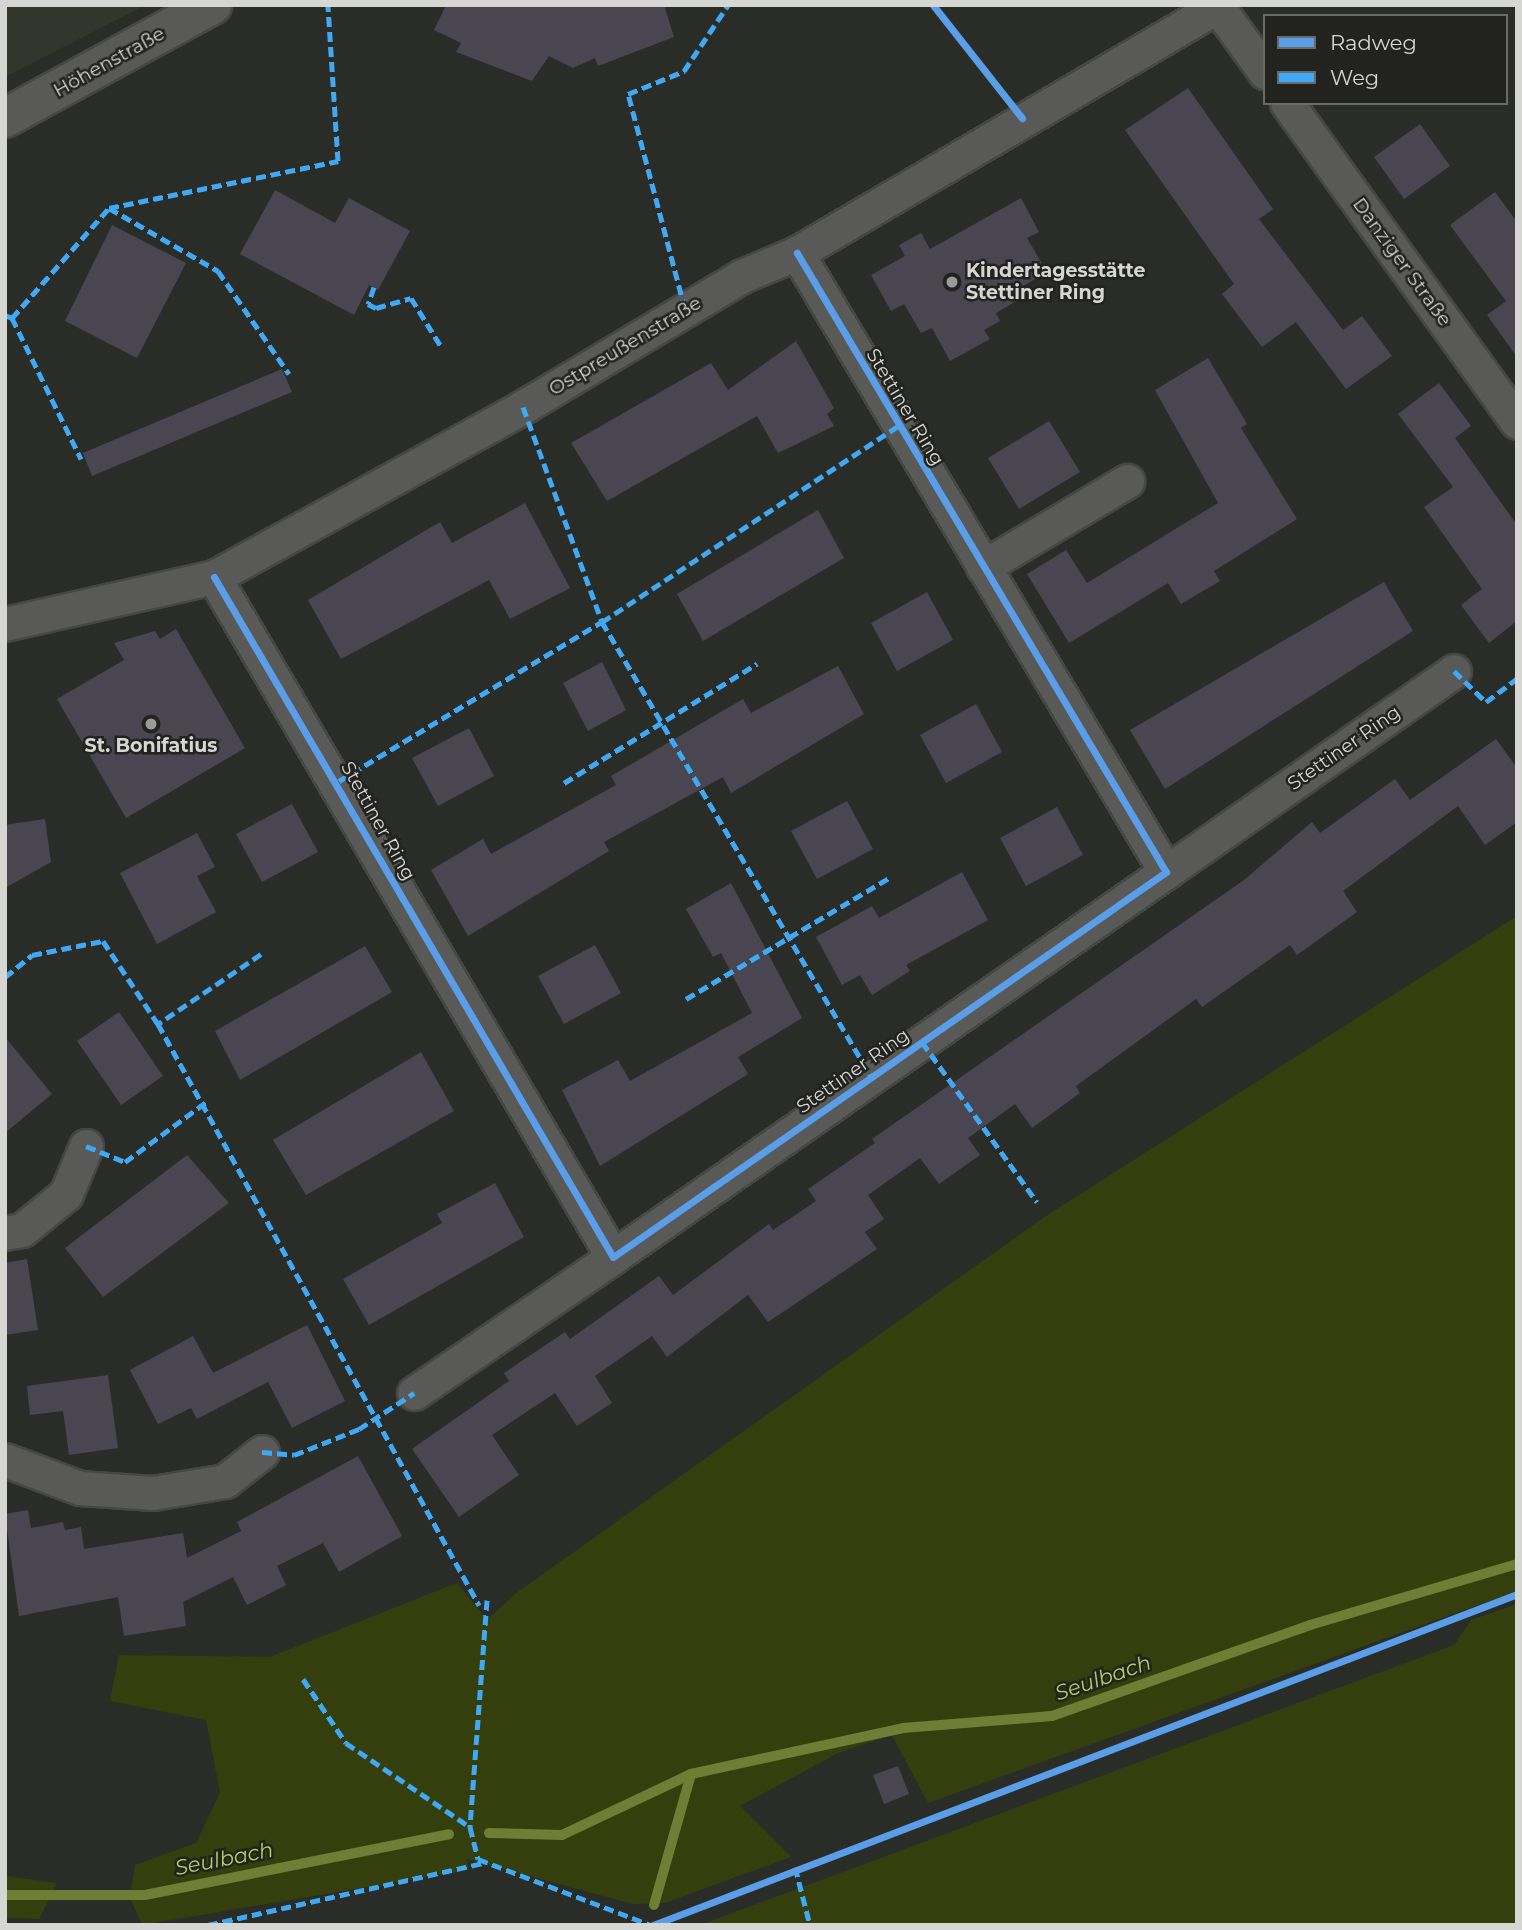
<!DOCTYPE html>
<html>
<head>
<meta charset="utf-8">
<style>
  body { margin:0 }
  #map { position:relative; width:1522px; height:1930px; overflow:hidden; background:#2a2c28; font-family:Montserrat,sans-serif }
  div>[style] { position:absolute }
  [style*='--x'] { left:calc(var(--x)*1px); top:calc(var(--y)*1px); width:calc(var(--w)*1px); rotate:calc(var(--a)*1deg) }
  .built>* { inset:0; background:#33362c }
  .green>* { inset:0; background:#353f0d }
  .stream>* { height:10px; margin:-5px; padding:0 5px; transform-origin:5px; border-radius:5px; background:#6e7f35 }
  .building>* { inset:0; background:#494652 }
  .roads { filter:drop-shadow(2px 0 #464744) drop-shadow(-2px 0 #464744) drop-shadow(0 2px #464744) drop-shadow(0 -2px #464744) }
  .street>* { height:33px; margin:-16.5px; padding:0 16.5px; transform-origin:16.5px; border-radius:16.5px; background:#595a57 }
  .secondary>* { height:38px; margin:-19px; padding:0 19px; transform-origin:19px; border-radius:19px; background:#595a57 }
  .quiet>* { height:5px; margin-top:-2.5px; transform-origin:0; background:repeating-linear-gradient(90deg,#3fa9f5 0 10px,transparent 0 15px) }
  .cycleway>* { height:7px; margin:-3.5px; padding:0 3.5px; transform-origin:3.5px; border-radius:3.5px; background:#5a9eea }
  .dots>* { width:19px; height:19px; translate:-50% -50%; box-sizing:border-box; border:4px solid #22231e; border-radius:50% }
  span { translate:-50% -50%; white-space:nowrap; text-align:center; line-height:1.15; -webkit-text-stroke:5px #22231e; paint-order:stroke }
  .street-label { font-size:19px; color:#d6d7d3 }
  .poi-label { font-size:19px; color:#d6d7d3; font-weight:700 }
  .left { translate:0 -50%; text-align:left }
  .water-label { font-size:21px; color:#b4cd60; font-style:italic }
  .frame { position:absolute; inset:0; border:7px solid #d6d7d3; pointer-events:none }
  .legend { position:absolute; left:1263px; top:14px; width:245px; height:91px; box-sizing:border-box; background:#22231e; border:2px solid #6a6b66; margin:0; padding:9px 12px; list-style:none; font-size:21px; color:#d6d7d3 }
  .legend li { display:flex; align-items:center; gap:14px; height:35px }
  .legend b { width:35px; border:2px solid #6a6b66 }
</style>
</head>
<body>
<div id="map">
  <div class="built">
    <div style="clip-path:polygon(5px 5px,146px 5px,5px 77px)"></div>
  </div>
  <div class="green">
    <div style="clip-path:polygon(1517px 916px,1517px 1591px,928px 1803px,892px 1735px,840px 1752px,740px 1806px,791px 1857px,665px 1903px,633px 1904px,466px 1859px,469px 1870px,142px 1925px,130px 1898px,135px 1865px,196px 1843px,220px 1793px,206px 1720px,110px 1701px,119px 1655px,270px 1657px,457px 1583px,487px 1620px,515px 1594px,1046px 1216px)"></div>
    <div style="clip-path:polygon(1517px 1604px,1517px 1925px,700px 1925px,1454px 1645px,1471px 1620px)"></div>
    <div style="clip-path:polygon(5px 1876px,57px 1883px,39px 1919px,5px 1918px)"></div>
  </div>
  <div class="stream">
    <div style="--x:489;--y:1833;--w:73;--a:1.6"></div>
    <div style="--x:562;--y:1835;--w:143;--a:-25.3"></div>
    <div style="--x:691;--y:1774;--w:217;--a:-12.2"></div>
    <div style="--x:903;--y:1728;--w:149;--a:-4.6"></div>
    <div style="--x:1052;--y:1716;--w:274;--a:-19.4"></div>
    <div style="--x:1310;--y:1625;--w:216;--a:-16.4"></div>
    <div style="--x:5;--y:1895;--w:140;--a:0"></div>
    <div style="--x:145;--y:1895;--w:310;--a:-11.3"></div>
    <div style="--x:654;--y:1905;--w:136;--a:-74.2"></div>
  </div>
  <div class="building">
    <div style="clip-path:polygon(446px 5px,664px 5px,674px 37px,598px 66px,595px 58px,573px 68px,549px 56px,532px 81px,456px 52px,461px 43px,434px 30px)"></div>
    <div style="clip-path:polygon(1188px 88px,1273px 209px,1259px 219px,1343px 330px,1362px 316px,1392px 356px,1346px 389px,1296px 322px,1262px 347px,1222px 294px,1234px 284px,1125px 130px)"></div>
    <div style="clip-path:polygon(1420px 124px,1450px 166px,1404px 199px,1374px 157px)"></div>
    <div style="clip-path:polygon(275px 190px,335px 223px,349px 198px,410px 231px,378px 290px,369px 285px,354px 315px,240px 254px)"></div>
    <div style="clip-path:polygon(1495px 192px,1517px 222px,1517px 357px,1487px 315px,1506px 301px,1450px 225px)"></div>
    <div style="clip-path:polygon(1021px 198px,1039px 232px,1027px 238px,1047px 272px,1018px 289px,1023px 297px,996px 313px,1000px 321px,984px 330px,990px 339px,950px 361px,932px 328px,921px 333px,904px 304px,891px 311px,871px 275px,905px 256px,899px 245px,921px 233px,930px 249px)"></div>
    <div style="clip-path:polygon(112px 225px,186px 263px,137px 358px,65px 321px)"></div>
    <div style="clip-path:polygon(796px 341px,834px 408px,827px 414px,834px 426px,778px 453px,757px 416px,607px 501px,571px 443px,711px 363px,728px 390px)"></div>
    <div style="clip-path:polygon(1208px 358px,1247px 424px,1241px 428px,1297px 519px,1214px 571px,1220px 581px,1181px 604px,1168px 583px,1069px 643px,1027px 574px,1066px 550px,1087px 583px,1218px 503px,1155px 390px)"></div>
    <div style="clip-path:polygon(282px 369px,292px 392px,92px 476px,83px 453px)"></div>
    <div style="clip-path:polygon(1439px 383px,1471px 426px,1455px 438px,1517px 525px,1517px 621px,1489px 643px,1461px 605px,1482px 589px,1424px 507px,1453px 487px,1398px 414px)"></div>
    <div style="clip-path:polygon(1049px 421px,1080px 472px,1019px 509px,988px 458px)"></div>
    <div style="clip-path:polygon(525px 503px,570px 588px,510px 619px,489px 580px,341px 659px,308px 600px,440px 522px,452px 543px)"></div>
    <div style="clip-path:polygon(818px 510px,844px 558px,703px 641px,677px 594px)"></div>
    <div style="clip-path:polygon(1384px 582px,1413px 631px,1165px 789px,1130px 730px)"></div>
    <div style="clip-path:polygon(927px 592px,953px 640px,897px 671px,871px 623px)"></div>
    <div style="clip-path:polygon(176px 629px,245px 748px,126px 818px,57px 699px,124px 660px,114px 643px,155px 631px,160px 639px)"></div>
    <div style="clip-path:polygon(602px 662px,626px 710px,588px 731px,563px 683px)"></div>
    <div style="clip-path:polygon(838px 666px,864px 714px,731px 793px,723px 777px,604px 842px,609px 851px,468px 936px,431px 870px,483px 839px,491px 854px,616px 785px,611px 776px,743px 699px,751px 713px)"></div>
    <div style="clip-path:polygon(976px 704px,1002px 752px,946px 783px,920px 735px)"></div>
    <div style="clip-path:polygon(469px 728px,494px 776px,438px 806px,412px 758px)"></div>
    <div style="clip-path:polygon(1496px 739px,1517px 768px,1517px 822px,1485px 845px,1458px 806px,1343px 891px,1357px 912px,1297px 955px,1290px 945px,1202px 1007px,1196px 999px,1076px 1086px,1080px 1093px,1032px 1128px,1015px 1104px,968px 1138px,980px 1155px,939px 1184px,920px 1158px,868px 1195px,884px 1219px,865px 1232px,877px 1249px,768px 1322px,748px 1295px,667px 1357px,652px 1336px,595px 1376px,612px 1403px,577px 1426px,555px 1393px,492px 1435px,519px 1475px,459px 1517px,412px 1449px,509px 1381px,504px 1373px,565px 1332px,570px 1339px,659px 1276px,673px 1295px,769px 1224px,773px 1230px,816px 1201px,808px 1189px,875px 1143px,872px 1139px,1244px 880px,1312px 822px,1320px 833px,1395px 779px,1410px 800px)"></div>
    <div style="clip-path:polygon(847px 801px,873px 849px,817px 879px,791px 831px)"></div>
    <div style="clip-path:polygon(292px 804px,318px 852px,262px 882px,236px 834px)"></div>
    <div style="clip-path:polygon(1057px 807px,1083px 855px,1026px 886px,1000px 838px)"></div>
    <div style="clip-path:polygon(45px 819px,51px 862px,5px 888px,5px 825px)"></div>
    <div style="clip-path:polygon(197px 833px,215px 867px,197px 876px,216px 912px,157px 944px,120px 873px)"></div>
    <div style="clip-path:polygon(962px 872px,988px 920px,906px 965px,910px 971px,872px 995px,860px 975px,842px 985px,816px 937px,872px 906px,879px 918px)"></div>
    <div style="clip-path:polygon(731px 883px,802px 1018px,738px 1057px,748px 1074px,600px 1166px,562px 1090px,618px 1060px,630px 1081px,752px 1013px,721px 953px,713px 957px,686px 909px)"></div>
    <div style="clip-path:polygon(595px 945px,621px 993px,564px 1024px,538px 976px)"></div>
    <div style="clip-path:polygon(365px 946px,392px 992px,240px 1080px,215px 1031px)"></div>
    <div style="clip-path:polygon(119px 1012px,163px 1076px,121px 1105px,77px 1041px)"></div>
    <div style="clip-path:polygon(5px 1037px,52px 1094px,5px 1133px)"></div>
    <div style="clip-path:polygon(421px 1052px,454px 1111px,306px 1195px,273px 1140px)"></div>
    <div style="clip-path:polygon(187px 1155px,229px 1203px,103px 1297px,65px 1248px)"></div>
    <div style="clip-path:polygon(495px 1183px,524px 1237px,369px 1325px,343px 1279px,442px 1223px,437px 1214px)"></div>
    <div style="clip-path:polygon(27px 1259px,38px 1330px,5px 1335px,5px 1263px)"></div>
    <div style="clip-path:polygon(307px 1325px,345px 1401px,292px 1428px,268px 1382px,197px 1419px,191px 1408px,158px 1424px,130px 1370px,193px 1336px,213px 1373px)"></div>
    <div style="clip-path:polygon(108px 1375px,118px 1448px,69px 1455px,63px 1411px,30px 1415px,27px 1386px)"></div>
    <div style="clip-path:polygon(358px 1456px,402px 1536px,339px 1572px,323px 1543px,277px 1566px,286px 1585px,247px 1605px,233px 1577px,183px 1602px,186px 1626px,124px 1636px,118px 1597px,19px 1616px,5px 1514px,28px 1510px,31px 1528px,63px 1522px,65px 1530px,81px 1527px,84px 1549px,183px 1533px,187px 1558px,241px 1531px,237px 1522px)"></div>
    <div style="clip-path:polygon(898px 1766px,909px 1794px,884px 1804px,873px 1775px)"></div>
  </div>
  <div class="roads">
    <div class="street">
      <div style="--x:1217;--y:6;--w:82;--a:54"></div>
      <div style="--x:1287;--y:103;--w:393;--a:54.2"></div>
      <div style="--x:983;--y:567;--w:168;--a:-30.8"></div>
      <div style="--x:214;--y:577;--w:788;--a:59.6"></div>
      <div style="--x:613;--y:1257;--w:674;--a:-34.85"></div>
      <div style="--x:1166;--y:872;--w:721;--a:-120.8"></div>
      <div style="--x:5;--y:624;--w:214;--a:-12.7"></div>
      <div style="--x:214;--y:577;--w:353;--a:-28.8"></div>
      <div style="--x:523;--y:407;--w:255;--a:-30.9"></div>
      <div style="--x:742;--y:276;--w:60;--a:-22.7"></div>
      <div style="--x:797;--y:253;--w:489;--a:-30.4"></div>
      <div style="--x:1166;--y:872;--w:351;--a:-34.9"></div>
      <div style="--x:5;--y:1233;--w:17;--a:-10"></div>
      <div style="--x:22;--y:1230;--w:57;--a:-39.3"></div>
      <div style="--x:66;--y:1194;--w:52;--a:-67.4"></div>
      <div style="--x:414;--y:1393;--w:241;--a:-34.3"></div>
      <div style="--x:5;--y:1460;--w:80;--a:20.5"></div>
      <div style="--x:80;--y:1488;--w:73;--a:3.9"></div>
      <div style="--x:153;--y:1493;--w:73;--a:-9.5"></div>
      <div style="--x:225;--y:1481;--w:47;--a:-38.1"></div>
    </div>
    <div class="secondary">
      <div style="--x:5;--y:118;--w:236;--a:-28.6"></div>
    </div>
  </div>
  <div class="quiet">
    <div style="--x:109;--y:208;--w:126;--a:30"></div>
    <div style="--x:218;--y:271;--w:125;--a:55.4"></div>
    <div style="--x:374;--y:287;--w:18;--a:109"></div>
    <div style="--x:368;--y:304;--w:9;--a:27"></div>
    <div style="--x:376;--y:308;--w:36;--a:-16"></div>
    <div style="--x:411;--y:298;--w:59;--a:58.2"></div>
    <div style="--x:685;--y:309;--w:222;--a:-104.8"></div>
    <div style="--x:628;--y:94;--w:61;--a:-22.3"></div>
    <div style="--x:684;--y:71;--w:79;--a:-56.3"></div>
    <div style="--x:5;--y:315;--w:8;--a:23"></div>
    <div style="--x:12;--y:318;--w:157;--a:63.9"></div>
    <div style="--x:12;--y:318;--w:147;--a:-48.6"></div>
    <div style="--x:109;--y:208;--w:234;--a:-11.6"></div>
    <div style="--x:338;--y:161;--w:156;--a:-93.7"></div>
    <div style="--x:523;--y:407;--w:229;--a:69.8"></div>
    <div style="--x:602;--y:622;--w:530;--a:59.37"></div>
    <div style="--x:1454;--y:671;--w:45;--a:44.1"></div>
    <div style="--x:1486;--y:702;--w:39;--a:-37"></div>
    <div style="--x:339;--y:781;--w:307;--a:-31.2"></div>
    <div style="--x:602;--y:622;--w:354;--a:-33.5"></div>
    <div style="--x:564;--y:783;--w:227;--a:-31.7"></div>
    <div style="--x:261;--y:954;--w:125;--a:145.8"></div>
    <div style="--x:158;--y:1024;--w:664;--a:61.08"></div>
    <div style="--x:5;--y:977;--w:35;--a:-39"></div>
    <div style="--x:32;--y:955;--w:72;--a:-11.2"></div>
    <div style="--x:103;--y:941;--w:100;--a:56.5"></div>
    <div style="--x:686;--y:999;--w:236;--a:-30.8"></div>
    <div style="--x:922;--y:1042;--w:197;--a:54.3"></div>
    <div style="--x:86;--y:1146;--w:42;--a:22.3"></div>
    <div style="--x:125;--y:1162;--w:101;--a:-36.5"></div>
    <div style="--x:262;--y:1452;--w:32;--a:5"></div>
    <div style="--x:294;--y:1455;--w:70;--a:-21.8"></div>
    <div style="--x:359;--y:1429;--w:66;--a:-33.2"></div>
    <div style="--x:487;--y:1600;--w:228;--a:94.3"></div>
    <div style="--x:470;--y:1827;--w:33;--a:76"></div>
    <div style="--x:478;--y:1859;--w:185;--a:20.9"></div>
    <div style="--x:303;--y:1679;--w:77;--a:56.1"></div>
    <div style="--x:346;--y:1743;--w:150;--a:34.1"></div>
    <div style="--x:795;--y:1867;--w:60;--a:75.5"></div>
    <div style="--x:208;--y:1925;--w:286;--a:-12.7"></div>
  </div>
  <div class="cycleway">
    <div style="--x:933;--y:5;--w:144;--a:51.8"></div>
    <div style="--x:214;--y:577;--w:788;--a:59.6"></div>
    <div style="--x:613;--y:1257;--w:674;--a:-34.85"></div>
    <div style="--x:1166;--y:872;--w:721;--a:-120.8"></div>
    <div style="--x:653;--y:1925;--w:925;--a:-20.96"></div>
  </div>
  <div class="dots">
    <div style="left:952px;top:282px;background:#9a9b97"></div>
    <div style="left:151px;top:724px;background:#9a9b97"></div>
  </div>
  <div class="street-label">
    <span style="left:109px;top:62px;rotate:-29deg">Höhenstraße</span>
    <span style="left:1402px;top:262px;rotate:54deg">Danziger Straße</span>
    <span style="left:625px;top:346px;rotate:-31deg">Ostpreußenstraße</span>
    <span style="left:905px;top:407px;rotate:59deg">Stettiner Ring</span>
    <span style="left:1344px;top:748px;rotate:-35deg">Stettiner Ring</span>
    <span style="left:378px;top:821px;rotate:61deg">Stettiner Ring</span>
    <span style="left:853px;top:1071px;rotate:-35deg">Stettiner Ring</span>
  </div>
  <div class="poi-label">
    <span class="left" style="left:966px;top:282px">Kindertagesstätte<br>Stettiner Ring</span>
    <span style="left:151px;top:746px">St. Bonifatius</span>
  </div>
  <div class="water-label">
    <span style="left:1103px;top:1678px;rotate:-19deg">Seulbach</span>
    <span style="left:224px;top:1859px;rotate:-11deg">Seulbach</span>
  </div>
  <div class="frame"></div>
  <ul class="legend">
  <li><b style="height:9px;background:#5a9eea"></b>Radweg</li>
  <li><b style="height:9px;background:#3fa9f5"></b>Weg</li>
  </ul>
</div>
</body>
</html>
